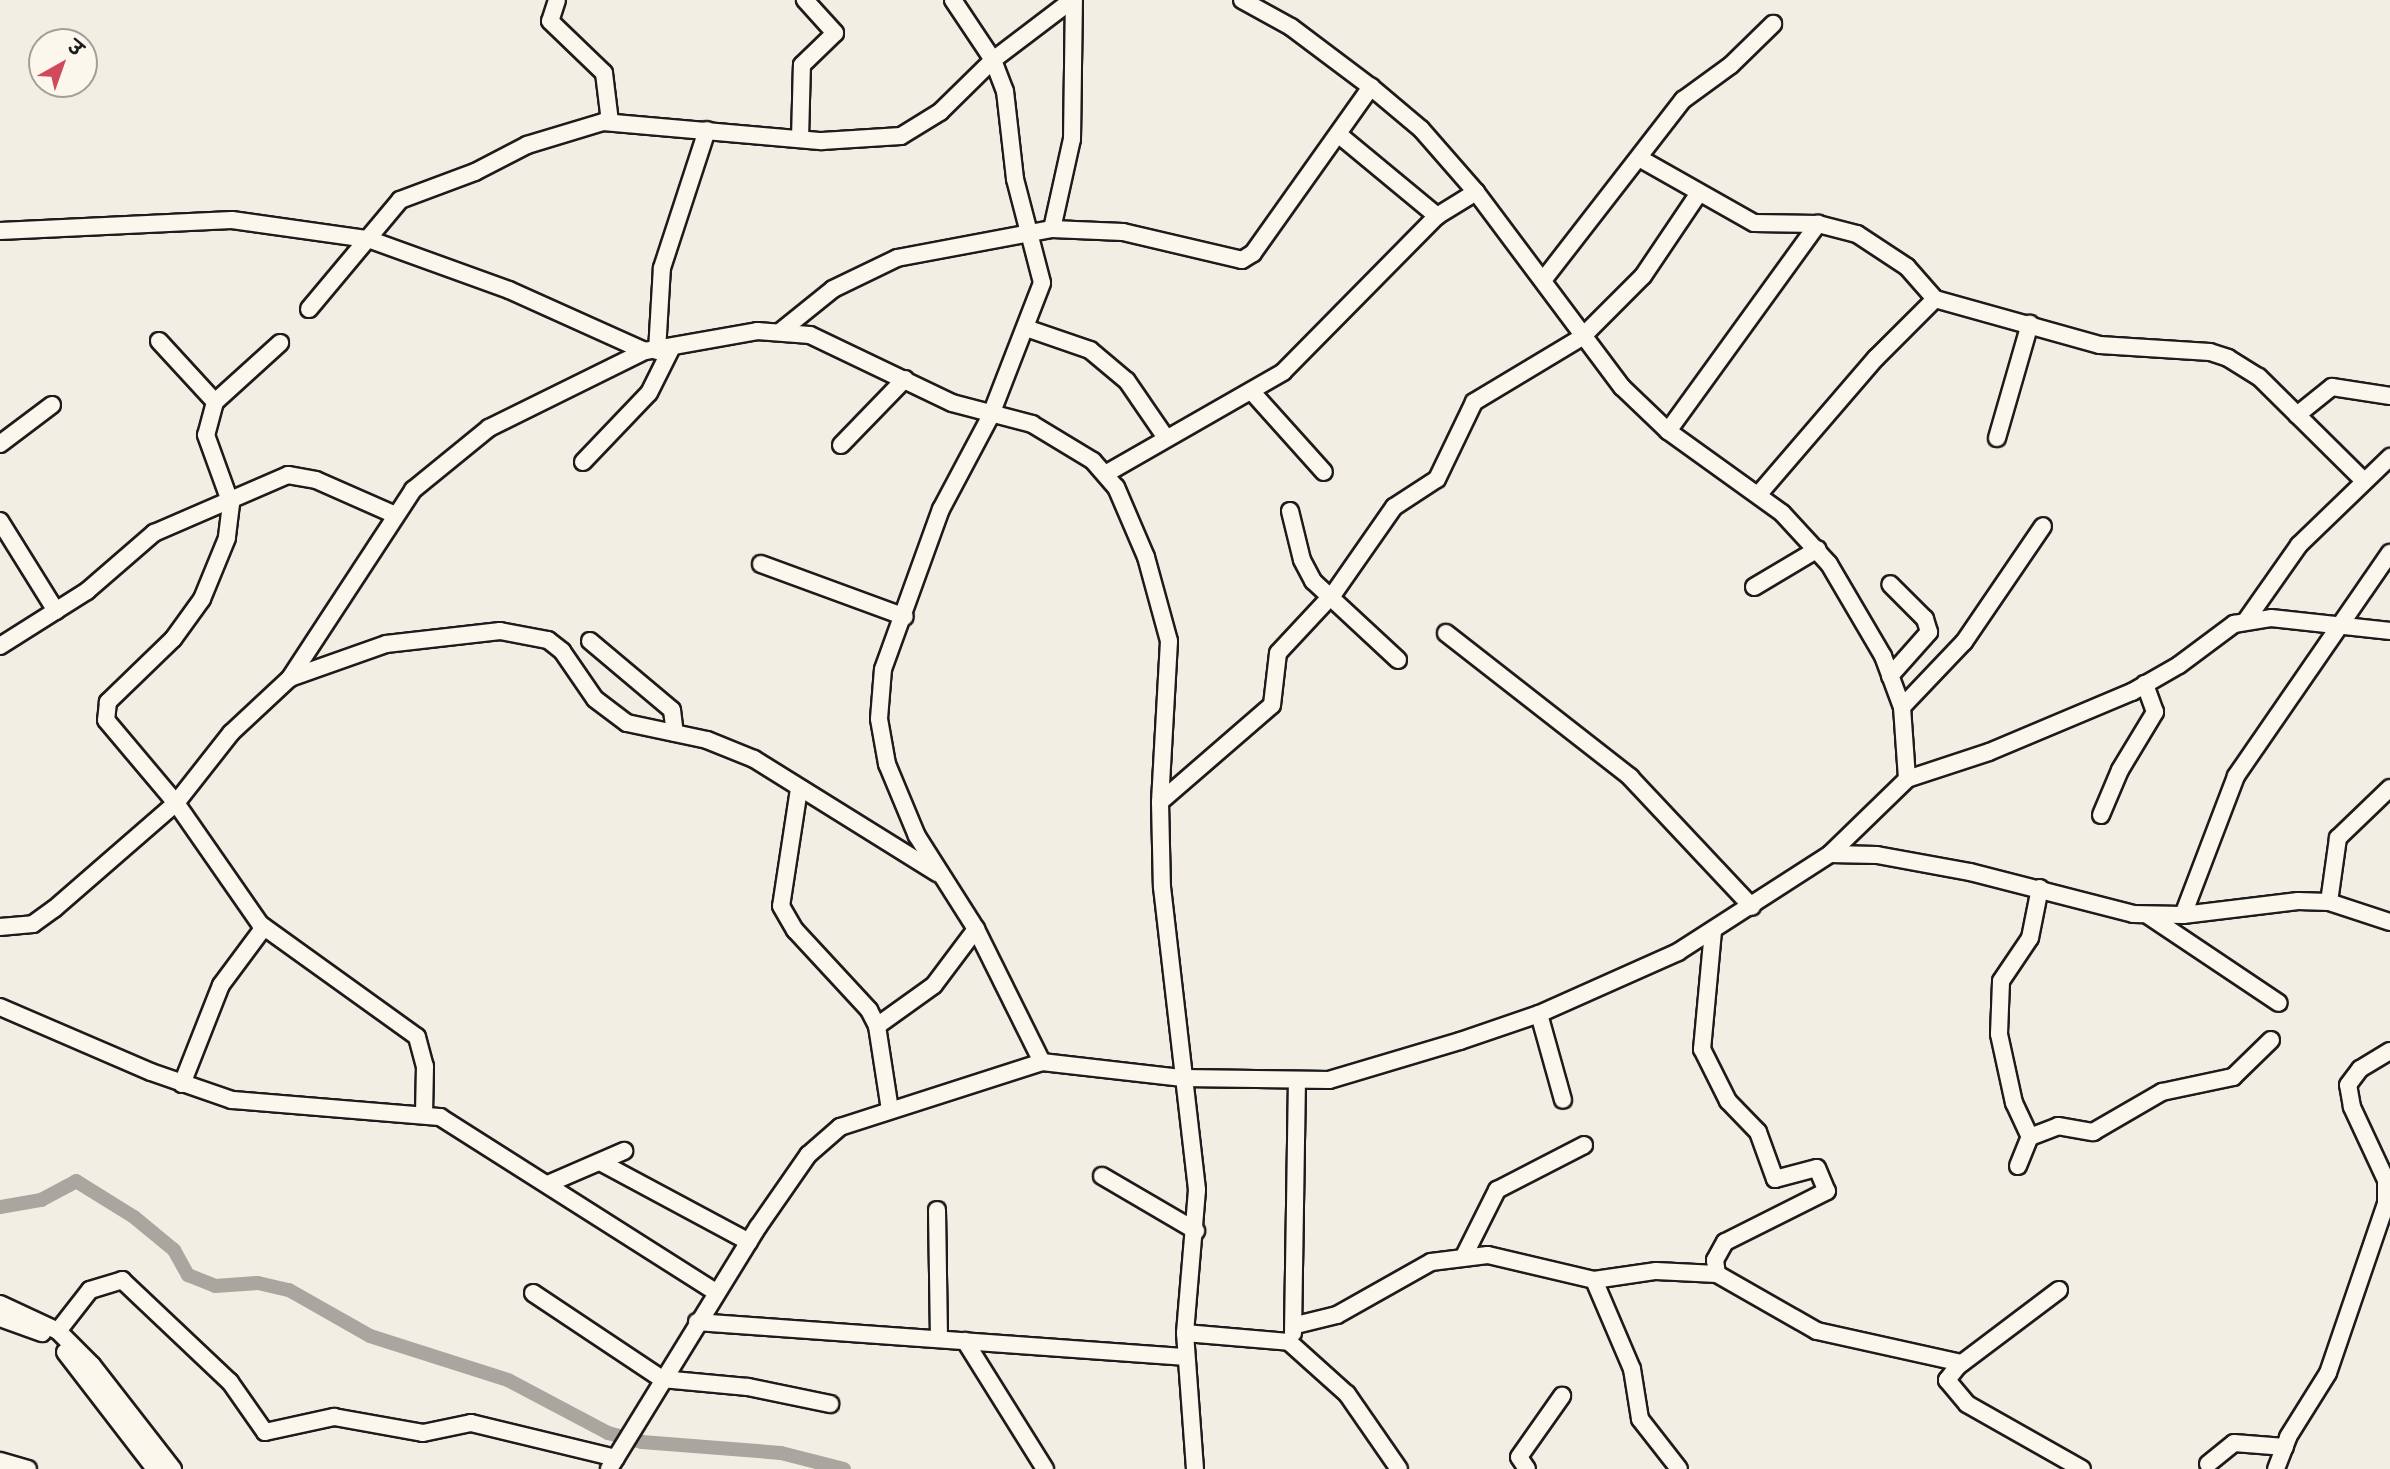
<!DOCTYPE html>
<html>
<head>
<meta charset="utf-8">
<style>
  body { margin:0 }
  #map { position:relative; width:2390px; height:1469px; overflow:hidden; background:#f2eee4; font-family:"Shantell Sans","Playpen Sans Deva",sans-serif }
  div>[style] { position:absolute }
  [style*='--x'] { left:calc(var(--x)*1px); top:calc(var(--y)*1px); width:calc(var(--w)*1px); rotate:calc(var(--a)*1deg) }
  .canal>* { height:14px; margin:-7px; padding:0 7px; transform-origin:7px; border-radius:7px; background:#a9a6a0 }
  .roads { filter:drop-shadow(2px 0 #1c1c1c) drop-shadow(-2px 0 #1c1c1c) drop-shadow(0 2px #1c1c1c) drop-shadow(0 -2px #1c1c1c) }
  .minor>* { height:16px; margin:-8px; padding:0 8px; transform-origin:8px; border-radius:8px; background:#fbf7ec }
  span { translate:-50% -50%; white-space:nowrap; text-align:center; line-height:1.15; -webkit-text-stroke:5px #fbf7ec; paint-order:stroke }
  .north { position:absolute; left:28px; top:28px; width:70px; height:70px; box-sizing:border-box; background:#fbf7ec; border:2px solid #a29f99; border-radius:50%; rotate:40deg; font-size:19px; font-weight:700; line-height:28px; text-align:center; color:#1c1c1c }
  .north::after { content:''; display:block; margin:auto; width:24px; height:32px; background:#d1495b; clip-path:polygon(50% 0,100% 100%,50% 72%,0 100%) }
</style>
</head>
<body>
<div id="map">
  <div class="canal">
    <div style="--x:0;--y:1207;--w:42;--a:-9.7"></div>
    <div style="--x:41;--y:1200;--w:40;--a:-28"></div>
    <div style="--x:76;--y:1181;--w:68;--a:31.8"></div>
    <div style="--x:134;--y:1217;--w:52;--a:39.5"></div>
    <div style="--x:174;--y:1250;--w:29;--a:61"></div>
    <div style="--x:188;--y:1275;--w:29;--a:22"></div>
    <div style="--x:215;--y:1286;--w:43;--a:-4"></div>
    <div style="--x:258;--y:1283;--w:32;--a:13"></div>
    <div style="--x:289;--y:1290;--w:93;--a:29.6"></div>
    <div style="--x:370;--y:1336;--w:145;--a:17.7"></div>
    <div style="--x:508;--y:1380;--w:113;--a:27.9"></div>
    <div style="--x:608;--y:1433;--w:35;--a:15"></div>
    <div style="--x:642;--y:1442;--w:139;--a:4.5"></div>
    <div style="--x:781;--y:1453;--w:65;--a:14.3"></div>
  </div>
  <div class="roads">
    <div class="minor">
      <div style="--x:557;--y:0;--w:22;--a:108"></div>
      <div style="--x:550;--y:21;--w:75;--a:43.9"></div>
      <div style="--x:604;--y:73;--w:49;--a:83"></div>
      <div style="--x:953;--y:0;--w:72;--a:56.3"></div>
      <div style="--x:993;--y:60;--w:33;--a:69"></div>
      <div style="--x:1005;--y:91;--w:89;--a:83.5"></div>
      <div style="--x:1015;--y:179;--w:107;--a:75.4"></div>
      <div style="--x:1042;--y:283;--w:144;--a:111.2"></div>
      <div style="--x:990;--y:417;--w:104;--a:118"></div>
      <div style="--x:941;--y:509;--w:170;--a:109.9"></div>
      <div style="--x:883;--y:669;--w:50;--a:94.6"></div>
      <div style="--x:879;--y:719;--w:46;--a:79.9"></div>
      <div style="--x:887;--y:764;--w:78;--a:67.4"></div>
      <div style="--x:917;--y:836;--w:110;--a:57.6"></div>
      <div style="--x:976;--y:929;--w:148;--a:63.6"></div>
      <div style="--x:1242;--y:0;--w:56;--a:28.9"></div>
      <div style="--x:1291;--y:27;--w:100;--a:36.9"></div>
      <div style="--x:1371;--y:87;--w:65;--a:40"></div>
      <div style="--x:1421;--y:129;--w:84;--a:48.9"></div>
      <div style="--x:1338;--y:134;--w:129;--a:39.6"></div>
      <div style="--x:800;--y:139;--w:74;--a:-88.5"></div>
      <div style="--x:802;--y:65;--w:46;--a:-44.1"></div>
      <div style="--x:835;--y:33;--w:45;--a:-132.3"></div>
      <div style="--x:1639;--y:158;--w:132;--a:29.5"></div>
      <div style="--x:1754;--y:223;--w:64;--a:0.9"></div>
      <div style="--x:1818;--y:224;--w:40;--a:14.4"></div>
      <div style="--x:1857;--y:234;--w:60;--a:33.4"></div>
      <div style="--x:1907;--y:267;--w:43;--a:48.8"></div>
      <div style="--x:1052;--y:229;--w:92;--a:-77.5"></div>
      <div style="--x:1072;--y:139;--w:139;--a:-89.2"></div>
      <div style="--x:0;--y:231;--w:232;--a:-2.7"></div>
      <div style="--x:232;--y:220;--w:137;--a:8"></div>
      <div style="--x:368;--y:239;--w:150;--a:19.9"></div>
      <div style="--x:509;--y:290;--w:149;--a:24.2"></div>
      <div style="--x:1544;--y:279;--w:227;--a:-52.2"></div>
      <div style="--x:1683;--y:100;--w:59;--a:-36.1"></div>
      <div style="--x:1731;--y:65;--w:59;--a:-44.3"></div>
      <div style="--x:309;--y:309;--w:142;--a:-50.1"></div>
      <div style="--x:400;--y:200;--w:80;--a:-20.5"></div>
      <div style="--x:475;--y:172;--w:59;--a:-27.4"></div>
      <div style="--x:527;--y:145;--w:79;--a:-16.8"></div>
      <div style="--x:603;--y:122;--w:220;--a:5"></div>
      <div style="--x:822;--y:141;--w:79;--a:-3.6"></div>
      <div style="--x:901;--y:136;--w:46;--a:-31.6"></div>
      <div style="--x:940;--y:112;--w:74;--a:-44.5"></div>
      <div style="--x:993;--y:60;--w:99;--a:-37.2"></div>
      <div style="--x:1026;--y:328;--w:68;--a:19"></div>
      <div style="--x:1090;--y:350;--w:48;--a:40"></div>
      <div style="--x:1127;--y:381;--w:69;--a:55.6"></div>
      <div style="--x:781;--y:331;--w:67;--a:-38.9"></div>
      <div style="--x:833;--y:289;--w:71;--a:-25.8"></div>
      <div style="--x:897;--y:258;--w:158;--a:-10.6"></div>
      <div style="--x:1052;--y:229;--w:71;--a:2.4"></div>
      <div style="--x:1123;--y:232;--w:122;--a:13.2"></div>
      <div style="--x:1242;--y:260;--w:13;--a:-32"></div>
      <div style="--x:1253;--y:253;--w:204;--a:-54.6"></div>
      <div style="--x:159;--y:341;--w:83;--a:47.4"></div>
      <div style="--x:215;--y:402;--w:34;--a:105"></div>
      <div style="--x:206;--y:435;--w:73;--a:70.1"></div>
      <div style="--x:231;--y:504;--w:34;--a:97"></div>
      <div style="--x:227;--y:538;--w:66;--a:112.3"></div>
      <div style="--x:202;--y:599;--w:49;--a:125.9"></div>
      <div style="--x:173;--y:639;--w:91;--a:135.9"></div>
      <div style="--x:108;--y:702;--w:18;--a:96"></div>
      <div style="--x:106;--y:720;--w:109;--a:49.9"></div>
      <div style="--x:176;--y:803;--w:147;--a:55.2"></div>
      <div style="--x:260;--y:924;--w:193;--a:35.7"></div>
      <div style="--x:417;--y:1037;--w:30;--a:75"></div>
      <div style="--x:425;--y:1066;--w:47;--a:91.2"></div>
      <div style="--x:657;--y:351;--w:83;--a:-86.6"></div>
      <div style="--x:662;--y:268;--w:145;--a:-71.9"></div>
      <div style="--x:1253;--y:393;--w:106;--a:48.1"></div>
      <div style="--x:215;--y:402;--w:88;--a:-42.2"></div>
      <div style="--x:2297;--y:415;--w:45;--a:-38.7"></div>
      <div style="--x:2332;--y:387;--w:59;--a:8.8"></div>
      <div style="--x:1668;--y:431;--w:256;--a:-54.1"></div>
      <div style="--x:1997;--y:438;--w:119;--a:-73.9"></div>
      <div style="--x:0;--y:444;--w:65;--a:-36.9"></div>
      <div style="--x:841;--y:445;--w:92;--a:-45.9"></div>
      <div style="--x:583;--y:462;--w:95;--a:-46.3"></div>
      <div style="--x:649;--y:393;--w:49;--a:-63.4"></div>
      <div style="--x:1107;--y:473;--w:203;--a:-29.8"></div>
      <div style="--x:1283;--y:372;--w:219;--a:-45.4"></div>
      <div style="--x:1437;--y:216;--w:46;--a:-31.6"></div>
      <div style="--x:1476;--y:192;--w:244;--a:53.2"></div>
      <div style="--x:1622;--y:387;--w:64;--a:43.7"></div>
      <div style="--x:1668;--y:431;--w:140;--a:35.7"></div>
      <div style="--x:1782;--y:513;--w:69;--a:47.3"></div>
      <div style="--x:1829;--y:564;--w:107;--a:59.6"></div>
      <div style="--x:1883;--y:656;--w:54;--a:69.6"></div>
      <div style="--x:1902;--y:707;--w:72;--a:86"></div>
      <div style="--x:1758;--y:495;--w:181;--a:-49.3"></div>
      <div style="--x:1876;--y:358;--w:83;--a:-45"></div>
      <div style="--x:1935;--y:299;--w:171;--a:15.6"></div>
      <div style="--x:2100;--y:345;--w:110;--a:3.6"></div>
      <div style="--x:2210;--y:352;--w:19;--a:18"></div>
      <div style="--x:2228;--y:358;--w:36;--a:32"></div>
      <div style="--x:2259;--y:377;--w:146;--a:44.7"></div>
      <div style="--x:1290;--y:511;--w:50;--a:76.2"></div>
      <div style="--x:1302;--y:560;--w:24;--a:62"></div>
      <div style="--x:1313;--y:581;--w:116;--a:42.9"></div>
      <div style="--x:0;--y:521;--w:106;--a:58.1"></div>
      <div style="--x:761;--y:564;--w:153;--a:20.2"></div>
      <div style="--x:1754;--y:587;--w:74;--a:-30.7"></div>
      <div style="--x:2247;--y:619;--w:90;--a:-54.9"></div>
      <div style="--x:2299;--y:545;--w:127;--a:-44"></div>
      <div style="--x:1446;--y:633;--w:234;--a:38"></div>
      <div style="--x:1630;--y:777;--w:178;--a:46.8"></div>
      <div style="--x:590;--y:641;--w:107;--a:40.1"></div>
      <div style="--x:672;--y:710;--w:23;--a:83"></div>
      <div style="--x:0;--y:646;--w:103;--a:-32.3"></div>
      <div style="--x:87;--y:591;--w:89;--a:-40.9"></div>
      <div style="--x:154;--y:533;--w:146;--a:-23.4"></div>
      <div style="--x:288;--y:475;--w:28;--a:10"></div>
      <div style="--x:316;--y:480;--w:84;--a:23.8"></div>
      <div style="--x:1890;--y:676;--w:59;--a:-48.4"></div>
      <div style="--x:1929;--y:632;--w:14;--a:-107"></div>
      <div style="--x:1925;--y:619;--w:49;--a:-135"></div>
      <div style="--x:290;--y:678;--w:225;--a:-56.8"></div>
      <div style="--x:413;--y:490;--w:98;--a:-39.2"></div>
      <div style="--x:489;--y:428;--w:174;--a:-26.3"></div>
      <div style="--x:645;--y:351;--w:114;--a:-10.1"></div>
      <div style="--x:757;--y:331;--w:53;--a:4.3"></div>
      <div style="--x:810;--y:335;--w:157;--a:25.6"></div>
      <div style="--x:952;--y:403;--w:83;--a:14.7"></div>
      <div style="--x:1032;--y:424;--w:71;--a:31.2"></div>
      <div style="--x:1093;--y:461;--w:35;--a:49"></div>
      <div style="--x:1116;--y:487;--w:76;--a:66.8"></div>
      <div style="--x:1146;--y:557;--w:87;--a:74.7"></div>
      <div style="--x:1169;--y:641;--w:161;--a:93.2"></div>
      <div style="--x:1160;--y:802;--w:85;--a:88.7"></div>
      <div style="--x:1162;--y:887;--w:305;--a:83.4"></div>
      <div style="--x:1197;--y:1190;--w:144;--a:94.8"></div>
      <div style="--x:1185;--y:1333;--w:136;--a:85.8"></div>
      <div style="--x:1902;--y:707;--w:90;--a:-46.4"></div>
      <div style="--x:1964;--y:642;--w:140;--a:-55.7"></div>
      <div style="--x:799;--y:789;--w:118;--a:98.7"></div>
      <div style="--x:781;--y:906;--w:28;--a:60"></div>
      <div style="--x:795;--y:930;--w:109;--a:47.2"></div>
      <div style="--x:869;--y:1010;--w:18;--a:63"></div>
      <div style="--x:877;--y:1026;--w:85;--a:81.2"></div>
      <div style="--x:1160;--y:802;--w:148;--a:-40.9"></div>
      <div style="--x:1272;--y:705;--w:52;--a:-83.4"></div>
      <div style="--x:1278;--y:653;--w:82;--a:-47"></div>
      <div style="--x:1334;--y:593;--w:105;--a:-55.1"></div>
      <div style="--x:1394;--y:507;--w:51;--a:-33.1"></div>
      <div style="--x:1437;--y:479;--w:85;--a:-64.3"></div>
      <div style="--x:1474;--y:402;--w:126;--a:-31"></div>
      <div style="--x:1582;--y:337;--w:86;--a:-45"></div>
      <div style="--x:1643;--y:276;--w:100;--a:-56"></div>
      <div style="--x:2101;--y:815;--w:49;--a:-67.1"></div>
      <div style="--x:2120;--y:770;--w:68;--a:-58.9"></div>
      <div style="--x:2155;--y:712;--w:30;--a:-110"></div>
      <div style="--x:1830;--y:854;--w:47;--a:1.2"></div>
      <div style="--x:1877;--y:855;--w:95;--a:10.4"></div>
      <div style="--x:1970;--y:872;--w:168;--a:14.4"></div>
      <div style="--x:2133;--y:914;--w:50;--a:1.1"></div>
      <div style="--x:2183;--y:915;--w:116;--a:-6.9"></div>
      <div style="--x:2298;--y:901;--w:31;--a:2"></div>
      <div style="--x:2329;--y:902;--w:64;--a:18.2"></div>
      <div style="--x:2329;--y:902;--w:65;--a:-82"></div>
      <div style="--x:2338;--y:838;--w:72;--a:-43.9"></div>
      <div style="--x:2183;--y:915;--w:149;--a:-69.1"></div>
      <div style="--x:2236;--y:776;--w:271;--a:-55.4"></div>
      <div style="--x:2149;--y:916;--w:156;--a:33.8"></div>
      <div style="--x:0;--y:927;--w:33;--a:-5"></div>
      <div style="--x:33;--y:924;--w:26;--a:-36"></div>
      <div style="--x:54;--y:909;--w:162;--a:-41"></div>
      <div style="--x:176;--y:803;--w:89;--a:-51.8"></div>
      <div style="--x:231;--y:733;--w:81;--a:-43"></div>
      <div style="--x:290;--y:678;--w:102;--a:-19.5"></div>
      <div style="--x:386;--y:644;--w:115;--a:-6.5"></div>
      <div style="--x:500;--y:631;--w:49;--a:10.6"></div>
      <div style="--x:548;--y:640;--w:18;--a:38"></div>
      <div style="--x:562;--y:651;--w:58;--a:55.5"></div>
      <div style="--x:595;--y:699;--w:40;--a:37"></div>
      <div style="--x:627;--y:723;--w:82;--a:12"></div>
      <div style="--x:707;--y:740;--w:51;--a:22"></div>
      <div style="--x:754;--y:759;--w:216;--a:31.9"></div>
      <div style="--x:1713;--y:931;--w:119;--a:95.3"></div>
      <div style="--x:1702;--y:1049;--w:58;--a:63.4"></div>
      <div style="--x:1728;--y:1101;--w:43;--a:45.9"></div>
      <div style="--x:1758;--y:1132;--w:50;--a:70.1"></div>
      <div style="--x:1775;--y:1179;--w:43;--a:-14.7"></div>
      <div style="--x:1817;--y:1168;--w:25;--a:67"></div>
      <div style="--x:1827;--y:1191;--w:114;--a:153.4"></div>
      <div style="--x:1725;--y:1242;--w:21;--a:119"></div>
      <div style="--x:1715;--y:1260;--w:14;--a:82"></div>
      <div style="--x:0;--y:1007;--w:164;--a:23.3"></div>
      <div style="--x:151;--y:1072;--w:86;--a:19.1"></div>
      <div style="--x:232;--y:1100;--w:209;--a:4.7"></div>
      <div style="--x:440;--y:1117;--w:327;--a:32.4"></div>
      <div style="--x:1539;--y:1014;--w:89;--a:74.4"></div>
      <div style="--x:877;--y:1026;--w:70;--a:-35.7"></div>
      <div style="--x:934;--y:985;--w:70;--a:-53.1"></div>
      <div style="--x:182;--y:1084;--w:106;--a:-68.5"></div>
      <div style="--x:221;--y:985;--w:72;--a:-53.4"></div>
      <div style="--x:2030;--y:1137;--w:30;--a:-21"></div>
      <div style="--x:2058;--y:1126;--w:36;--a:10"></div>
      <div style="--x:2093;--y:1132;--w:80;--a:-30.1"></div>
      <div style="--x:2162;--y:1092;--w:73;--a:-11.9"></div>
      <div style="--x:2233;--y:1077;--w:53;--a:-44.2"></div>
      <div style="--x:600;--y:1162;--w:169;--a:28.2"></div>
      <div style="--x:2018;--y:1166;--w:31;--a:-68"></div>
      <div style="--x:2030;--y:1137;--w:38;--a:-115"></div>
      <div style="--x:2014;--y:1103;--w:71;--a:-102.3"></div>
      <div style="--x:1999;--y:1034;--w:53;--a:-87.8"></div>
      <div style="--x:2001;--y:981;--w:52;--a:-56"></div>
      <div style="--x:2030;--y:938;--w:51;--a:-78.7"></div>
      <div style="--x:1102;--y:1176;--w:109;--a:30.3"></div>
      <div style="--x:550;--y:1183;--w:81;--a:-23.4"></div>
      <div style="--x:937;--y:1210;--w:128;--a:89.1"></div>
      <div style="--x:1465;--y:1254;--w:72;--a:-63.4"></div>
      <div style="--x:1497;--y:1190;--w:98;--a:-27.3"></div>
      <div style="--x:1594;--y:1280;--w:97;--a:66.9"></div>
      <div style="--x:1632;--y:1369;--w:51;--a:80.9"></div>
      <div style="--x:1640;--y:1419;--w:63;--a:52"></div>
      <div style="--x:2059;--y:1290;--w:126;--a:143"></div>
      <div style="--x:1958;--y:1366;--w:18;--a:128"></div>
      <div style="--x:1947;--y:1380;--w:31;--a:50"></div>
      <div style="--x:1967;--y:1404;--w:132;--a:29.5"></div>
      <div style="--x:533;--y:1293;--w:155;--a:33.7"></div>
      <div style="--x:662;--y:1379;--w:86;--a:5.3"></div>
      <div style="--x:748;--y:1387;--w:84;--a:11.7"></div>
      <div style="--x:0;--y:1304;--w:64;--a:25"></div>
      <div style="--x:58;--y:1331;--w:48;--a:45"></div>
      <div style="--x:92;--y:1365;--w:132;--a:52.1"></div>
      <div style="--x:0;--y:1318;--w:45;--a:19.7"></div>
      <div style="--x:697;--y:1322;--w:490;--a:4.1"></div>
      <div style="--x:1296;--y:1325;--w:42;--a:-13.7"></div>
      <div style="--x:1337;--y:1315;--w:108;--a:-29.4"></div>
      <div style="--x:1431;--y:1262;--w:57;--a:-7"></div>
      <div style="--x:1488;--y:1255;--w:109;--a:13.3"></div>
      <div style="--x:1594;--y:1280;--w:63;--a:-8.3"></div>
      <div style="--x:1656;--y:1271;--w:61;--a:2.8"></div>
      <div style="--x:1717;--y:1274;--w:115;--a:29.7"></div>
      <div style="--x:1817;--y:1331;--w:148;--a:12.5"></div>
      <div style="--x:58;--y:1331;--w:52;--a:-52"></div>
      <div style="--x:90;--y:1290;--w:34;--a:-17"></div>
      <div style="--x:122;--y:1280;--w:149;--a:43.4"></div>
      <div style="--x:230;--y:1382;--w:61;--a:55"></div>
      <div style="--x:265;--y:1432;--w:71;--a:-12.3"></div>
      <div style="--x:334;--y:1417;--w:90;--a:10.2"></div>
      <div style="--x:423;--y:1433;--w:49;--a:-11.8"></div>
      <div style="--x:471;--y:1423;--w:149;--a:13.6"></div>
      <div style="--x:1185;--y:1333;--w:104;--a:4.9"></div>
      <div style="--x:1289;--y:1342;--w:78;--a:41.9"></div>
      <div style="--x:1347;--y:1394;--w:91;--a:55.3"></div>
      <div style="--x:1293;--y:1333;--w:252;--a:-89.1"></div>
      <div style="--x:965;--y:1341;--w:151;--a:58"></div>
      <div style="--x:65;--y:1352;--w:148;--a:52.4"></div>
      <div style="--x:0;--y:1461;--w:29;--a:16"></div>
      <div style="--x:2208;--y:1464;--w:33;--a:-39"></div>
      <div style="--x:2234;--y:1443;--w:51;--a:4.5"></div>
      <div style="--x:609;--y:1469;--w:284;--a:-58.4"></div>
      <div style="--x:758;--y:1227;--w:88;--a:-55.2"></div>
      <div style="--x:808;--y:1155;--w:43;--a:-41.2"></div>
      <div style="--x:840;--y:1127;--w:212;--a:-17.8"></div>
      <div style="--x:1042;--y:1062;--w:142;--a:6.5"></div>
      <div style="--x:1183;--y:1078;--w:146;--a:0.8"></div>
      <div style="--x:1329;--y:1080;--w:137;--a:-16.6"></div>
      <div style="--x:1460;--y:1041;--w:83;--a:-18.9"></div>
      <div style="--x:1539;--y:1014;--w:152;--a:-24"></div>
      <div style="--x:1678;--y:952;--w:181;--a:-32.8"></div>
      <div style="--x:1830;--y:854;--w:107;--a:-44.2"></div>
      <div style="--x:1907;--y:779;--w:86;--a:-18.2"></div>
      <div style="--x:1989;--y:752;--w:155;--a:-22.8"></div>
      <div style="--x:2132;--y:692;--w:54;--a:-29.9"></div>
      <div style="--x:2179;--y:665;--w:69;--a:-36.7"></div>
      <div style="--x:2234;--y:624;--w:37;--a:-9"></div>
      <div style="--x:2271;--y:618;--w:120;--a:6.2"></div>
      <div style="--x:1527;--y:1469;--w:14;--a:-124"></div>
      <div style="--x:1519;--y:1457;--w:75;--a:-54.8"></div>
      <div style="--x:2276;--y:1469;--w:34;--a:-69"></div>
      <div style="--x:2288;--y:1437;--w:75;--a:-58"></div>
      <div style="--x:2328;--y:1373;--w:179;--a:-71.1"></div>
      <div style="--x:2386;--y:1204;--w:24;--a:-90"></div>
      <div style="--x:2386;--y:1180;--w:81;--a:-115"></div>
      <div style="--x:2352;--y:1107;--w:22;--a:-100"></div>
      <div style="--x:2348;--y:1085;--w:20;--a:-53"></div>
      <div style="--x:2360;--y:1069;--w:35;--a:-31"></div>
    </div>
  </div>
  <div class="north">उ</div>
</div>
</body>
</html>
